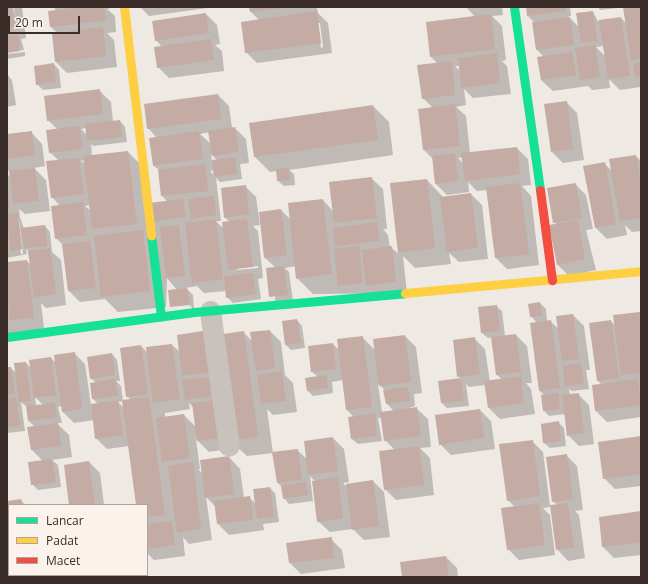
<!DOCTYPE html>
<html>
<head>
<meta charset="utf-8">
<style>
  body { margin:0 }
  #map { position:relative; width:648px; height:584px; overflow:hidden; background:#efe9e3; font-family:"Open Sans",sans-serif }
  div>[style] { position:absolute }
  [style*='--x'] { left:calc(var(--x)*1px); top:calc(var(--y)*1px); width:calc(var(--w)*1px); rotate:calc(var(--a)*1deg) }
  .shadow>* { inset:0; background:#0003 }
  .building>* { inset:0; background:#c4aba4 }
  .street>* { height:21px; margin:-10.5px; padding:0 10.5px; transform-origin:10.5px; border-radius:10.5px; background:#c8c1bc }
  .fast>* { height:9px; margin:-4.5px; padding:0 4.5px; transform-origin:4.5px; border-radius:4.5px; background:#16e098 }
  .slow>* { height:9px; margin:-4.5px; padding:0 4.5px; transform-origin:4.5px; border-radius:4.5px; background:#ffcf43 }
  .jam>* { height:9px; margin:-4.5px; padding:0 4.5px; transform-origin:4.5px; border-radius:4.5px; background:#f24e42 }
  span { translate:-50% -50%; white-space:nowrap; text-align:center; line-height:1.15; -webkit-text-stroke:3px #fbf3eb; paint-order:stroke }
  .frame { position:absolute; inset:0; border:8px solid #3a2d29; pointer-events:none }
  .legend { position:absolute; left:8px; top:504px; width:140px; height:72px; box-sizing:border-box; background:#fbf3eb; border:1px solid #aea49d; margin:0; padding:5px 7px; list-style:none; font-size:12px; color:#3a2d29 }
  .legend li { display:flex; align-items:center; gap:8px; height:20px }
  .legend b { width:20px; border:1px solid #aea49d }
  .scale { position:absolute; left:8px; top:16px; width:72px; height:18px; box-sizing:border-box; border:2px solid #3a2d29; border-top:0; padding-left:5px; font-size:12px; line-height:14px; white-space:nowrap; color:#3a2d29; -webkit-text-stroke:3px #fbf3eb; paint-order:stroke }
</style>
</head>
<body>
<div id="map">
  <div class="shadow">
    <div style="clip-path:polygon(7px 7px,12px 7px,15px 33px,14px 7px,22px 7px,26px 38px,21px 39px,24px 50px,7px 52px)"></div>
    <div style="clip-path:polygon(53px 7px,115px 7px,107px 9px,115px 16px,116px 32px,107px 33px,114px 40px,117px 67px,67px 73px,56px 62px,58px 34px,51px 27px,49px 12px,57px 11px)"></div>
    <div style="clip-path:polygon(140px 7px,215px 7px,149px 16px)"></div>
    <div style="clip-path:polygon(evenodd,250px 7px,317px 7px,318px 13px,328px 23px,332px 53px,257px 63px,246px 52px,259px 20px,251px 12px,250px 7px,318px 23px,320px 23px,323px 47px,321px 48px,318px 23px)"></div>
    <div style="clip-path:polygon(evenodd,466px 7px,502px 7px,503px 15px,492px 16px,502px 26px,506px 60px,502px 61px,507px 66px,511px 94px,473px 98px,464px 89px,466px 105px,456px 107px,466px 116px,470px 153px,517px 148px,528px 159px,531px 185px,522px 186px,531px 196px,539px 265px,507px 269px,496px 258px,488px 190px,477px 191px,468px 182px,469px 192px,447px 195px,436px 184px,433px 159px,424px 150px,433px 108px,423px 98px,438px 64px,431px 57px,475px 17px,466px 7px,455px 66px,460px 66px,460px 71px,455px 66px,466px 7px,463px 157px,464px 164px,458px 158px,463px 157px)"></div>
    <div style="clip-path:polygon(evenodd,527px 7px,570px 7px,571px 16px,568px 16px,579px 27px,593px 12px,598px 21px,621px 18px,626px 23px,625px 7px,641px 7px,640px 87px,620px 90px,609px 79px,610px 88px,592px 90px,588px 86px,553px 91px,541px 80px,544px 57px,537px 50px,535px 23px,528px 16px,527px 7px,604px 46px,606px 57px,596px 47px,604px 46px)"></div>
    <div style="clip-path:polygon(598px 7px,617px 7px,617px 8px,600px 10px)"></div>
    <div style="clip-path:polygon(206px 14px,217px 25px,220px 44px,215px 45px,222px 51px,224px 71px,169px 78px,158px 67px,162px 47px,156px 40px)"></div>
    <div style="clip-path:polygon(25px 52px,25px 56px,7px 59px,7px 54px)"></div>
    <div style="clip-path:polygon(54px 64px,59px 70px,61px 88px,43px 90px,37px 84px)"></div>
    <div style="clip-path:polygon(7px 74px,12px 80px,16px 105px,7px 107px)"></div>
    <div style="clip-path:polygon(evenodd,100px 91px,111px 102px,113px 122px,120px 121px,125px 127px,127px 142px,93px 146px,91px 144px,92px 156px,128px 152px,144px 168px,148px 204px,168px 202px,162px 196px,159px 170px,154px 166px,157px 138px,148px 128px,218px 95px,229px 106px,232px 128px,235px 128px,246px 139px,249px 163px,240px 164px,242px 179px,220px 182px,216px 178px,221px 221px,216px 221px,224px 229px,229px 222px,225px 217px,245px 186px,256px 197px,260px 225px,253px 226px,258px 231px,263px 278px,258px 279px,261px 299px,233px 303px,227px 297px,227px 291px,204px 293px,197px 286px,186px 288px,193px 295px,194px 310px,167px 278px,166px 307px,118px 312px,105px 299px,80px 302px,69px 291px,64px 246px,56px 238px,60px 206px,52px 197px,59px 161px,50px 152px,57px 129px,48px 120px,100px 91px,86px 128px,87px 135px,81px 129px,86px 128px,100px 91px,210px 132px,211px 144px,200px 134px,210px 132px,100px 91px,211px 154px,217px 160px,212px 161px,211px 154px,100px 91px,85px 160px,86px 165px,81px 161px,85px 160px,100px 91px,214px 170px,214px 175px,210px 171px,214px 170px,100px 91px,90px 205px,91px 211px,85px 206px,90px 205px,100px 91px,258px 266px,258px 268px,237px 270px,237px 268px,258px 266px)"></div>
    <div style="clip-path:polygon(566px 102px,577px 113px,584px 160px,563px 163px,552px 152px)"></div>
    <div style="clip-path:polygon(373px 106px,389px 122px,393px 155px,289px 170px,294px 174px,295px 185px,284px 186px,278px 181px,277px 171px,270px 172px,254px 156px)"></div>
    <div style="clip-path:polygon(evenodd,31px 132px,42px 144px,45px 166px,34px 168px,46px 180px,50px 211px,25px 214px,19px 209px,20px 217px,24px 229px,45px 226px,50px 232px,52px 252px,61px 260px,66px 305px,46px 308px,41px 303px,44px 328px,7px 338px,7px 263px,27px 261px,31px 265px,30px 253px,26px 249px,27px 254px,7px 258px,7px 174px,10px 177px,10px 171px,7px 171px,7px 135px,31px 132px,17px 219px,19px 219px,23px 254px,21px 254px,17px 219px)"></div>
    <div style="clip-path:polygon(636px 156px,641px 161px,641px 231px,632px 232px,625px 225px,627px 235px,607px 239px,596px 228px,605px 164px,612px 171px)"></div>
    <div style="clip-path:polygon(371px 178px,383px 189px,387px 229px,383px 229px,388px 235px,390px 247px,399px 254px,391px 184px,427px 180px,443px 197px,471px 194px,482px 205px,488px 259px,459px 262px,449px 253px,451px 264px,415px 268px,403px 256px,407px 293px,313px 294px,297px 278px,296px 266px,285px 268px,289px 272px,293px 301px,275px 302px,276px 268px,265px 258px,281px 210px,291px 220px,323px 200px,333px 211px)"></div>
    <div style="clip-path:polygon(575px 184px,586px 195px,593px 229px,586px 230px,596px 270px,569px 276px,557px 264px,557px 225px,554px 222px)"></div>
    <div style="clip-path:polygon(540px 303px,546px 309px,547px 321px,550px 321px,559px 329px,573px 315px,584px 326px,590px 370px,586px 370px,589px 389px,572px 391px,569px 389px,570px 395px,578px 394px,589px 405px,594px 444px,579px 446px,568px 435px,565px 414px,549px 416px,544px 411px,545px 396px,540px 391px,537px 323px,531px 316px)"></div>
    <div style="clip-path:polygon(496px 306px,502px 311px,505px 336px,516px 335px,527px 346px,532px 383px,526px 383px,531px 389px,535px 414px,500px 419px,489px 408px,485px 385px,469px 387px,466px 384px,469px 406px,447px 408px,442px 403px,439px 382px,462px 379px,458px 376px,474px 338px,485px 349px,490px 382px,503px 380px,497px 375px,492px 337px,488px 338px,482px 333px)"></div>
    <div style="clip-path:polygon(639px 313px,641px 417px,607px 422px,596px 411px,602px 385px,598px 381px,611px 321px,616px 326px)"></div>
    <div style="clip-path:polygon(297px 320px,302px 326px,305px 348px,291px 350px,286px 345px,283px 322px)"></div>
    <div style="clip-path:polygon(evenodd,270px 331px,281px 342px,285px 375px,293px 383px,297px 412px,273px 415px,267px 409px,273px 453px,247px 456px,233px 443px,234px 448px,209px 452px,196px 439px,200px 469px,198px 469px,203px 474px,229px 457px,240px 469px,244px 498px,249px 497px,256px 504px,270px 488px,275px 493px,279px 522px,263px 524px,264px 530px,229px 535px,218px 524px,216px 507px,206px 497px,212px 540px,189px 544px,183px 537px,185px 556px,154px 560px,147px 553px,147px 505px,137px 505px,129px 446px,107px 449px,96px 438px,94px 420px,74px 423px,63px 412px,62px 406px,58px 407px,62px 423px,57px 423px,69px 435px,72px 457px,52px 460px,58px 465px,61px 487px,38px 490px,32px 484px,43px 461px,32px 450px,35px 427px,29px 421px,27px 407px,21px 402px,25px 431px,7px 433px,7px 368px,11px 368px,16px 373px,26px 363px,31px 368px,51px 358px,56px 363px,74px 353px,85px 364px,91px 405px,98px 404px,93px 399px,96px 383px,91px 378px,112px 354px,117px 360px,120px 381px,116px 381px,121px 386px,123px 401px,118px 402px,124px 408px,131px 400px,127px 396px,141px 346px,148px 353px,147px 348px,172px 345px,180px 352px,243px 332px,253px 342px,270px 331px,35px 397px,43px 405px,36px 406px,35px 397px,270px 331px,189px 403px,194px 408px,197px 428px,184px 415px,165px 417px,165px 413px,190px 409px,189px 403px)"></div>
    <div style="clip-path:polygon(evenodd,405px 336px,416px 347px,422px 393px,414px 394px,415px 406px,403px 410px,416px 408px,428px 419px,431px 447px,420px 448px,430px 458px,434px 495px,396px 500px,385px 489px,395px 450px,385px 440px,382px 418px,378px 418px,382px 441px,358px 444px,352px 439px,354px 417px,347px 410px,343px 380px,332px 382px,333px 393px,313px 396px,307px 390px,318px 377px,312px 372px,333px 344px,339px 350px,362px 337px,375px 350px,405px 336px,378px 384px,385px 390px,387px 404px,394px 411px,382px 412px,378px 384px)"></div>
    <div style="clip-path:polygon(480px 410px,491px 421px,495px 449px,451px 455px,440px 444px)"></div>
    <div style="clip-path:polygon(558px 422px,564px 428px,566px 446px,550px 448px,544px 443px)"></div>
    <div style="clip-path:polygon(641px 437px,641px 486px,615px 489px,604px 478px)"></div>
    <div style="clip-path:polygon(333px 438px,344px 449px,349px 482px,343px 483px,348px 488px,373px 481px,384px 492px,390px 537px,364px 540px,353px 529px,330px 532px,318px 521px,315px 481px,310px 476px,313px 501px,289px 504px,284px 498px,282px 487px,278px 483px,297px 450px,308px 460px)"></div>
    <div style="clip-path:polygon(532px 441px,543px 452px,550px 506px,557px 505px,553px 501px,566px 455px,577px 466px,583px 510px,575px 511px,579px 515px,585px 558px,568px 561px,557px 549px,551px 507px,543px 508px,550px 515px,555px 555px,519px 560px,508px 549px,515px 507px,508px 500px)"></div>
    <div style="clip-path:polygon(89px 462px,100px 473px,104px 505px,70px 505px)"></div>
    <div style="clip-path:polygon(21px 500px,25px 505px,9px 505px,9px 531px,7px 502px)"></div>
    <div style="clip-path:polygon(641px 512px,641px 555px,614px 558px,603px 547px,600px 518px)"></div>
    <div style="clip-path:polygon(331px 539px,342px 550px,345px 568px,301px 574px,290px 563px,288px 544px)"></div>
    <div style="clip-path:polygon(7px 542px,9px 575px,54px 577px,7px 577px)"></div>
    <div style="clip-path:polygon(446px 557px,457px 568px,458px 577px,403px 577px)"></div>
    <div style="clip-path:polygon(88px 575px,116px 575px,117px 577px,88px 577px)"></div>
  </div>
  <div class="building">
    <div style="clip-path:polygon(7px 7px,13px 7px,16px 27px,7px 29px)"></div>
    <div style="clip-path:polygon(81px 7px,104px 7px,106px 21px,50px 27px,48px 11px)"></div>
    <div style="clip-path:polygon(249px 7px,280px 7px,280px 8px,250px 12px)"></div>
    <div style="clip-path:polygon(526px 7px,566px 7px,566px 11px,527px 16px)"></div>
    <div style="clip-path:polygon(623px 7px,641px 7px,641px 59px,631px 60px)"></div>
    <div style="clip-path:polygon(317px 11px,321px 43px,245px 53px,241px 22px)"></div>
    <div style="clip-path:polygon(593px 11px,597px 41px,581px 43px,576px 13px)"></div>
    <div style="clip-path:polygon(206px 13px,209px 33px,155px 41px,152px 21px)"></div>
    <div style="clip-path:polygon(491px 14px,495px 49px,430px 57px,426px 22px)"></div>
    <div style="clip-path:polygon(570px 17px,574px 45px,536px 50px,532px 22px)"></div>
    <div style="clip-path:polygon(621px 17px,630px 76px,608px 79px,599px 20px)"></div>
    <div style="clip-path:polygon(103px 27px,106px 56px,55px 62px,52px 34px)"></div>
    <div style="clip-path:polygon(18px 35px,20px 51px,7px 53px,7px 36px)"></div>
    <div style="clip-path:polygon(211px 39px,214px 60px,157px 68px,154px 47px)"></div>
    <div style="clip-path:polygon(595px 45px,600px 77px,580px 80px,575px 48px)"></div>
    <div style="clip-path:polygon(572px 52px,576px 75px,541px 80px,537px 57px)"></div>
    <div style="clip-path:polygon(497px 53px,500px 83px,461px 88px,458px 58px)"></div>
    <div style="clip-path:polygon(452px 61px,455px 95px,422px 99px,417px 65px)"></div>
    <div style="clip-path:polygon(641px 62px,641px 76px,635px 77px,633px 64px)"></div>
    <div style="clip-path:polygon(54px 63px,56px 82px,36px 85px,34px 66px)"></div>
    <div style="clip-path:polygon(100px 89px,103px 114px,47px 121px,44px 96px)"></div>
    <div style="clip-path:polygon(218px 94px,221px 119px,147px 129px,144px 104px)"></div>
    <div style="clip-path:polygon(567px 101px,573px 149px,551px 152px,544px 104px)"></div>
    <div style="clip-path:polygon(455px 104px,460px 146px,423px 150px,418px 109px)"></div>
    <div style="clip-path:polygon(373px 105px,378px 140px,254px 157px,249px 123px)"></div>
    <div style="clip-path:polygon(120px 120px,122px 137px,87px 141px,85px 124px)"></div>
    <div style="clip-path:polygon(80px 126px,82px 149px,49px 153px,46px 130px)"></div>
    <div style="clip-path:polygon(235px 127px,239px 152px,212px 156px,208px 131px)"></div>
    <div style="clip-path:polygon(32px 131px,35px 155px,7px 159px,7px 134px)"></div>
    <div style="clip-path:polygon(199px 131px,203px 159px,153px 166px,149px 138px)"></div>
    <div style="clip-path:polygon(517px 147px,520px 174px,465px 181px,461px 153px)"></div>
    <div style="clip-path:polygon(128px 151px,137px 224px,92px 229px,83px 156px)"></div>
    <div style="clip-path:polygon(455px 153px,458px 181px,435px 184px,432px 156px)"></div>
    <div style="clip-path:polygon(636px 155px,641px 182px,641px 218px,620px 221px,609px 159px)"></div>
    <div style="clip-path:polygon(235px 157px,237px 174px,214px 177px,212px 160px)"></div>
    <div style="clip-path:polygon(79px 158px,84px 194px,51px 198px,46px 161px)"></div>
    <div style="clip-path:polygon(605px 162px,616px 224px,595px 228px,583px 166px)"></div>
    <div style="clip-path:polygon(205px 164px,208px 191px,161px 196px,158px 170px)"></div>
    <div style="clip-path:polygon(35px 168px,39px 201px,13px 204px,9px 171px)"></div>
    <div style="clip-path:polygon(289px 168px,290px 180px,277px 181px,276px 169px)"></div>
    <div style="clip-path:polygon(372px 177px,377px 218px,334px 223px,329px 182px)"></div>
    <div style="clip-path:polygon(427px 179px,435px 248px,398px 253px,390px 183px)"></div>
    <div style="clip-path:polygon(520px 183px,529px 254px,495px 258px,486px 187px)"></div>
    <div style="clip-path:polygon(576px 183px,582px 218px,553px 223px,547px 188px)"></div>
    <div style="clip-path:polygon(246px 185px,249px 214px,224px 218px,221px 188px)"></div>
    <div style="clip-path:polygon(7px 193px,10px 207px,7px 207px)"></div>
    <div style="clip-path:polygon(471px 193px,478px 248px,447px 252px,440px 197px)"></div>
    <div style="clip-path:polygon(214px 196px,216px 215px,191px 219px,188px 199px)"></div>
    <div style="clip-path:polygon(183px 199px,186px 217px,151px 222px,149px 203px)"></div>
    <div style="clip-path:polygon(323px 199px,332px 274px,296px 279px,288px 203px)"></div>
    <div style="clip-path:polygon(83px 202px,87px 235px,55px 239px,51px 206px)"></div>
    <div style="clip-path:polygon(281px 209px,287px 255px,264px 258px,259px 212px)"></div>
    <div style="clip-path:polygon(18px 213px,22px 249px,10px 251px,7px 214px)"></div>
    <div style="clip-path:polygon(216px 219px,223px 279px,192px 283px,185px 223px)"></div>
    <div style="clip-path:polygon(247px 219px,253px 267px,228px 270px,222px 222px)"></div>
    <div style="clip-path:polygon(578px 220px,585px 259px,557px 265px,549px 225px)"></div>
    <div style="clip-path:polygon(377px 222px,380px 241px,335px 246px,333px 228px)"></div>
    <div style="clip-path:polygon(45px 225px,47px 246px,24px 248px,21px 228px)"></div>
    <div style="clip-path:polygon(179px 225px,185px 276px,166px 278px,160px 227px)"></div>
    <div style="clip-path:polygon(143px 230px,150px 291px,101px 297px,94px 236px)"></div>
    <div style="clip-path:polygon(90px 241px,96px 288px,68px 291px,62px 244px)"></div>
    <div style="clip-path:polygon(359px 246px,363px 283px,338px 286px,334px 249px)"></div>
    <div style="clip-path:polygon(392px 246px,396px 282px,366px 286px,362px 250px)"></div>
    <div style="clip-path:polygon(50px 248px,56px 294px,34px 297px,28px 251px)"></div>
    <div style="clip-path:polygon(27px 260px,34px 318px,9px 320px,7px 262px)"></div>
    <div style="clip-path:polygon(284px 266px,288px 295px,269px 297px,266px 268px)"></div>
    <div style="clip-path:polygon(253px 273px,256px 294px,226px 298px,224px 276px)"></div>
    <div style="clip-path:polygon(187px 288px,190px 305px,170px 307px,168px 290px)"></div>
    <div style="clip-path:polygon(540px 302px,542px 315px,530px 317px,528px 304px)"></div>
    <div style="clip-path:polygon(497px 305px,500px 331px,481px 333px,478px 307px)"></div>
    <div style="clip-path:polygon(640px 312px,641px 373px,621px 375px,613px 315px)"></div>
    <div style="clip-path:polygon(573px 314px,579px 359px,562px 361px,556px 316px)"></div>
    <div style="clip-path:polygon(297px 319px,301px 343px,285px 345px,282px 321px)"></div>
    <div style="clip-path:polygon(551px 320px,560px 388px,539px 391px,530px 323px)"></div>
    <div style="clip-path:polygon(611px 320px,619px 378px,597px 381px,589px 323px)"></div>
    <div style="clip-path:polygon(209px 330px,214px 372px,182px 376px,177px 335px)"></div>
    <div style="clip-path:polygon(270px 330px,275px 368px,256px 371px,250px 332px)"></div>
    <div style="clip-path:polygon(244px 331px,258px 437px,230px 441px,216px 335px)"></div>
    <div style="clip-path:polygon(516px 334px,521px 372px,496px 375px,491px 337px)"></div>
    <div style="clip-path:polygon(405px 335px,411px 382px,379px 386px,373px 339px)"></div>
    <div style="clip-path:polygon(363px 336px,372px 407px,346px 410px,337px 339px)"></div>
    <div style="clip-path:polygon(475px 337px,480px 374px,457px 377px,453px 340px)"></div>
    <div style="clip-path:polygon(333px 343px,336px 369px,311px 372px,308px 346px)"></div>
    <div style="clip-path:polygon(172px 344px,180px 399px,153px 403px,146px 347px)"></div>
    <div style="clip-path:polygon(141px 345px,148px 394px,126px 397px,120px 348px)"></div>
    <div style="clip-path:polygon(75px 352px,82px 409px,62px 412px,54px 355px)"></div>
    <div style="clip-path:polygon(112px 353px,115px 375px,90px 379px,87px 357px)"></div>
    <div style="clip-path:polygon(51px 357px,56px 395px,34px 398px,29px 360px)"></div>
    <div style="clip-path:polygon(26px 362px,31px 401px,19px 402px,14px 363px)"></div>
    <div style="clip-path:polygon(581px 363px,584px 384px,565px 386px,563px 366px)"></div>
    <div style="clip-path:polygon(7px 367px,11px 367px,15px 393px,7px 395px)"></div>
    <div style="clip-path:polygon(282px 371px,286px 401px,261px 404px,257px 375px)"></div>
    <div style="clip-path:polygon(326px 375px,328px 388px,307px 391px,305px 378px)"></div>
    <div style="clip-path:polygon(218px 376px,221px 395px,185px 400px,182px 380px)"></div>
    <div style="clip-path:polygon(521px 376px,524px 403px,488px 408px,484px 381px)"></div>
    <div style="clip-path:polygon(461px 378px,464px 401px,441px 403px,438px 381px)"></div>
    <div style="clip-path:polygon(115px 379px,118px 396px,92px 399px,90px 383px)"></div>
    <div style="clip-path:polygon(638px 379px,641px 405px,595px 411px,592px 385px)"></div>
    <div style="clip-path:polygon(408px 387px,410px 401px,386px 404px,383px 390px)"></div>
    <div style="clip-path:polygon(558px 393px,560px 409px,543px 411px,541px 395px)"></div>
    <div style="clip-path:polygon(579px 393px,584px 433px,567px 436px,562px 395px)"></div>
    <div style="clip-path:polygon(16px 397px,20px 426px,7px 427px,7px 399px)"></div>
    <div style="clip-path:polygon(149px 397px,165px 515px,147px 517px,147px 505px,136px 505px,122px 400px)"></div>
    <div style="clip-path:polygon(118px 400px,123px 435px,95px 439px,91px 404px)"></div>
    <div style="clip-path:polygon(218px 400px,224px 438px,197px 441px,192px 403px)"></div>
    <div style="clip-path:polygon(55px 403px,57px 417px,28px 421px,26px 406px)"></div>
    <div style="clip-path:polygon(417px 407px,421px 436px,384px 441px,380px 412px)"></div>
    <div style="clip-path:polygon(480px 409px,484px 438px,439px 445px,435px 415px)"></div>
    <div style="clip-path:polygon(375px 413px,377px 436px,351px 439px,348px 417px)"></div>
    <div style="clip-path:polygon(184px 414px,190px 458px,162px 462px,156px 418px)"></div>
    <div style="clip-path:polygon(559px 421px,561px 441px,543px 443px,541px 424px)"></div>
    <div style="clip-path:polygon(58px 423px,61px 446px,31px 450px,27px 427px)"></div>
    <div style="clip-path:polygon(641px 436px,641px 474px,603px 479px,598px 442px)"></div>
    <div style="clip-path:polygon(333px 437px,338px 471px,308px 475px,304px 441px)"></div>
    <div style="clip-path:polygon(533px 440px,540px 496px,507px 501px,499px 444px)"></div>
    <div style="clip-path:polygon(419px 446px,424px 485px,384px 490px,379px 451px)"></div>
    <div style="clip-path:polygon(298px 449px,302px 480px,277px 483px,272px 452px)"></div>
    <div style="clip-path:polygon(567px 454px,573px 499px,552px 502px,546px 457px)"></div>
    <div style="clip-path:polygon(229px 456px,234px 494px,205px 498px,200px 460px)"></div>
    <div style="clip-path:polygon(52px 459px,56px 482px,31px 485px,28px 462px)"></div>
    <div style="clip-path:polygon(89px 461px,95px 505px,69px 505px,64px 465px)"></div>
    <div style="clip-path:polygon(193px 462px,201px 529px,177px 533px,168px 466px)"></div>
    <div style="clip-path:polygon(338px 477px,343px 518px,317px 522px,312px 481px)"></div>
    <div style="clip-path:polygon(373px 480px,379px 526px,352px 530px,346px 484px)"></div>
    <div style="clip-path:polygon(306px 482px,308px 495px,283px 499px,281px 486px)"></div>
    <div style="clip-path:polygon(270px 487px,274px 517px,257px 519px,253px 489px)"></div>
    <div style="clip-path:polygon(250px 496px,253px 520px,217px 524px,214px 501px)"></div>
    <div style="clip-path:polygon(21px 499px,22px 505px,9px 505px,7px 528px,7px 501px)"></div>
    <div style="clip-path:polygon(539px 503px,545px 545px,507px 550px,501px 508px)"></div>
    <div style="clip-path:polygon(568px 503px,574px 547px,556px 550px,550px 505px)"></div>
    <div style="clip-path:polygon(641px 511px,641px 542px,602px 547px,599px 517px)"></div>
    <div style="clip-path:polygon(172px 521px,175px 545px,147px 549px,147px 524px)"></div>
    <div style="clip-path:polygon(332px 537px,334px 558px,289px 563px,286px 543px)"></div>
    <div style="clip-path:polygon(8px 540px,9px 575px,13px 577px,7px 577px)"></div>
    <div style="clip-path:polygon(446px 556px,449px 577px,402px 577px,400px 562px)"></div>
    <div style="clip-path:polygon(15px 575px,45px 575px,45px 577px,16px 577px)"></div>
    <div style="clip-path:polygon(87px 575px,107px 575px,108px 577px,87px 577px)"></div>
  </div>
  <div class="street">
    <div style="--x:210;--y:311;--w:136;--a:82"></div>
  </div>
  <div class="fast">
    <div style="--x:514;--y:7;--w:185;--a:81.9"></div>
    <div style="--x:151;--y:235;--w:82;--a:83"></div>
    <div style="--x:7;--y:337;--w:189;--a:-7.6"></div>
    <div style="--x:194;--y:312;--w:212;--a:-5.1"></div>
  </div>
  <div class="slow">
    <div style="--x:124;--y:7;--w:230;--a:83.2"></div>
    <div style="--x:405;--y:293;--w:237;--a:-5.3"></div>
  </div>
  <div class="jam">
    <div style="--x:540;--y:190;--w:91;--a:82.4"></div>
  </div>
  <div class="frame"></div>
  <ul class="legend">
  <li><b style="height:5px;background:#16e098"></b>Lancar</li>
  <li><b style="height:5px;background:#ffcf43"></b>Padat</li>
  <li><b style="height:5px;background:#f24e42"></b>Macet</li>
  </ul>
  <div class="scale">20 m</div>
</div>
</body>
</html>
